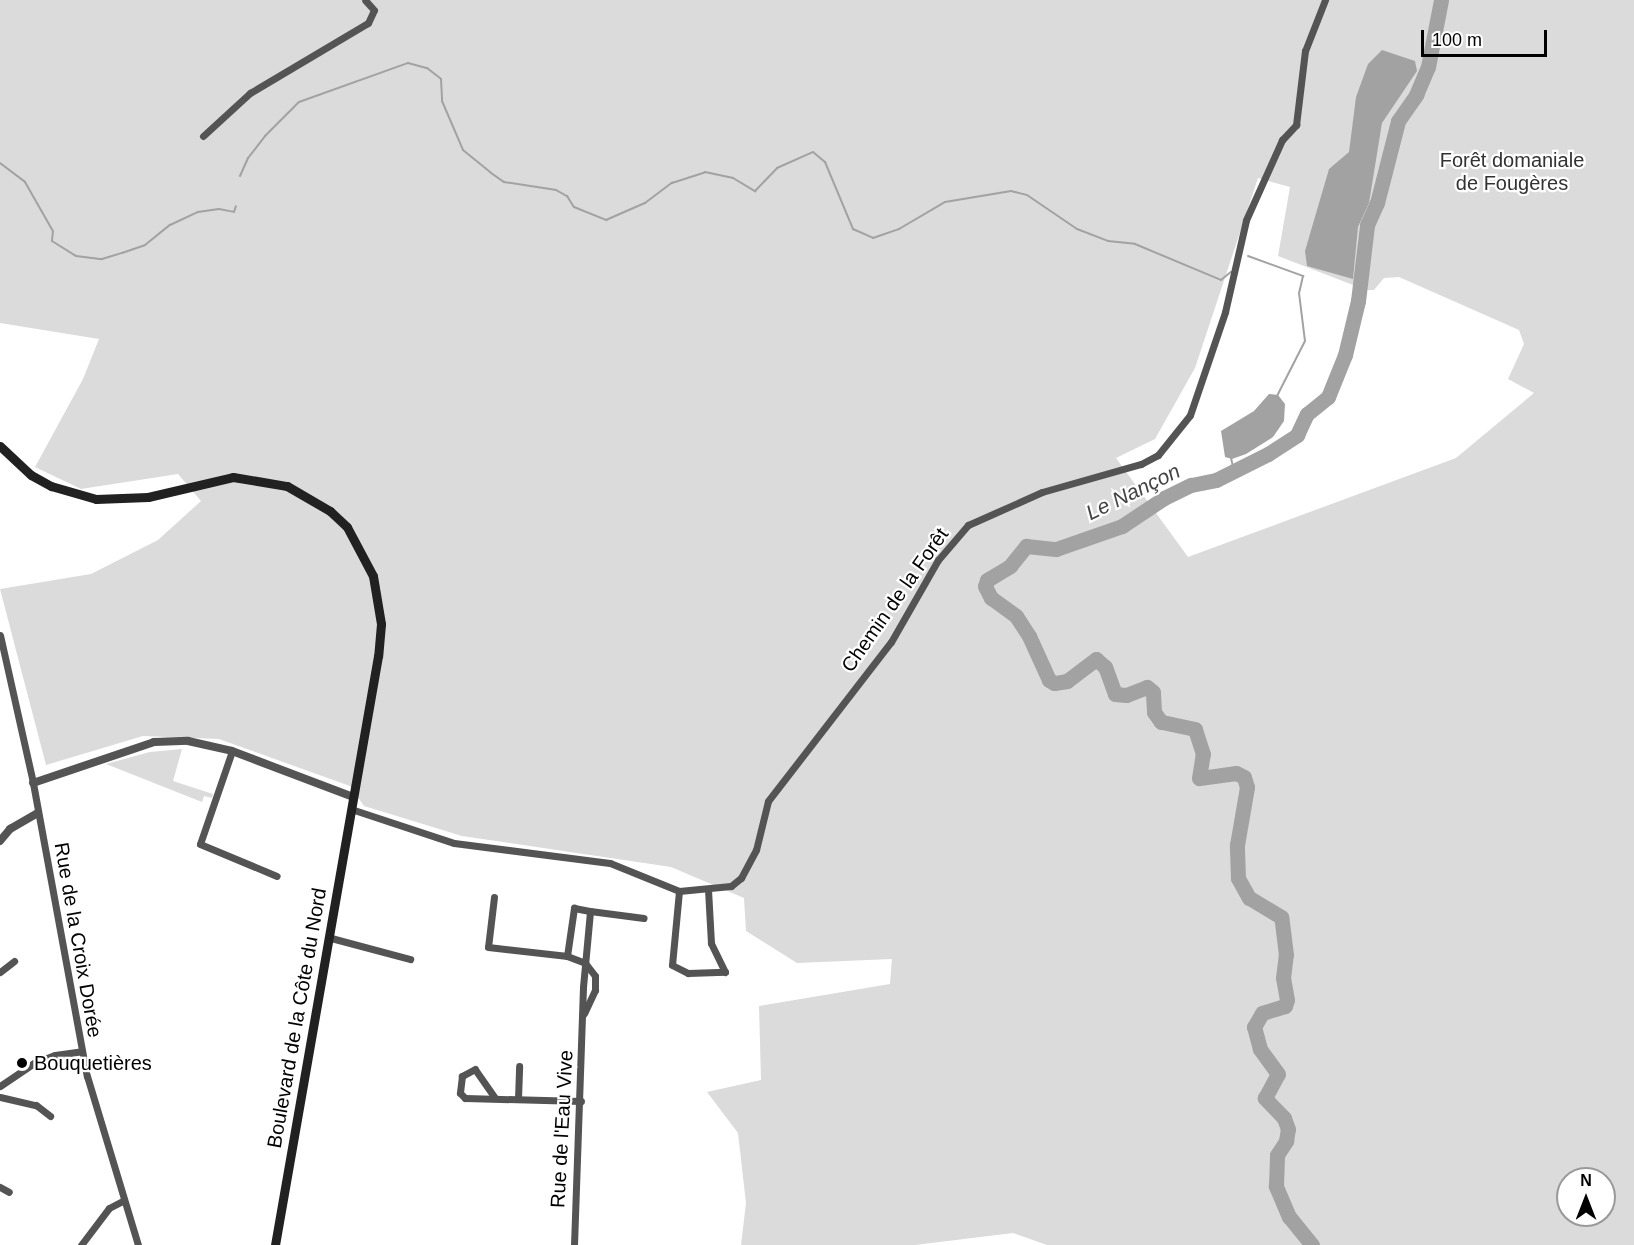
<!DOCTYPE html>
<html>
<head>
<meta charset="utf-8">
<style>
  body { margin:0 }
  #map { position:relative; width:1634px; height:1245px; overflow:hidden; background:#fff; font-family:Helvetica,sans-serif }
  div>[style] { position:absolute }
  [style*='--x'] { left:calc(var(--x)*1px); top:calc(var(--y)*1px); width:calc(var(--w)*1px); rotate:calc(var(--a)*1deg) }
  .green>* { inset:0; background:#dbdbdb }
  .water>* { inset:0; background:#a2a2a2 }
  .stream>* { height:2px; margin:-1px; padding:0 1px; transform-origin:1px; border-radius:1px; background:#a2a2a2 }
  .river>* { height:15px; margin:-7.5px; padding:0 7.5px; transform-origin:7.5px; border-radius:7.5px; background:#a2a2a2 }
  .minor>* { height:7px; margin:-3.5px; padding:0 3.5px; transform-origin:3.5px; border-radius:3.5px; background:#545454 }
  .tertiary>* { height:8px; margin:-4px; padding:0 4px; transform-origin:4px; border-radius:4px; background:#545454 }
  .secondary>* { height:9px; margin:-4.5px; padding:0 4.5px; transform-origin:4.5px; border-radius:4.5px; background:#212121 }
  .dots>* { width:16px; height:16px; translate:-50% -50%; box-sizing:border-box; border:3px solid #fff; border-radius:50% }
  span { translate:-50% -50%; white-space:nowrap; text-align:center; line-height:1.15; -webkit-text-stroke:4.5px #fff; paint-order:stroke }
  .park-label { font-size:20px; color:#323232 }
  .street-label { font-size:20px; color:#000 }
  .poi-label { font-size:20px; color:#000 }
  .left { translate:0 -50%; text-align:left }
  .water-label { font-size:21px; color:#434343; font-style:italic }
  .north { position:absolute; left:1556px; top:1167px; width:60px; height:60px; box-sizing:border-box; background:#fff; border:2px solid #999; border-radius:50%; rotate:0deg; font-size:16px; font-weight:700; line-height:24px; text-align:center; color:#000 }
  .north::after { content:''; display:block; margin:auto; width:21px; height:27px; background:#000; clip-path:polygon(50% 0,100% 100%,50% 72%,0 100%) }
  .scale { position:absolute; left:1421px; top:30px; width:126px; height:27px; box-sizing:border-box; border:3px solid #000; border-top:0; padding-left:8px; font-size:18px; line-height:21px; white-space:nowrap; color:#000; -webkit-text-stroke:4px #fff; paint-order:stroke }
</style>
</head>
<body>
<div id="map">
  <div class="green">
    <div style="clip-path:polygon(evenodd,0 0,1634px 0,1634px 1245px,1047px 1245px,1013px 1233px,915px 1245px,741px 1245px,746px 1203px,738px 1133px,707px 1092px,761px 1080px,759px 1006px,890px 984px,892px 959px,797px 963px,746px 931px,744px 898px,671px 867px,462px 836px,364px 806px,350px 786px,219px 739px,143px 736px,46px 765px,0 589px,91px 574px,158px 540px,201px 501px,178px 474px,81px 489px,35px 467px,83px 379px,99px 339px,0 323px,0 0,1258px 178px,1290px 187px,1278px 256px,1366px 290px,1374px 290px,1384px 278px,1399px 277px,1519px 330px,1524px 344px,1508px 379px,1534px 393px,1456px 458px,1188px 557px,1116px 458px,1155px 439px,1195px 368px,1258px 178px,0 0,1568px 1179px,1604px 1179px,1604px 1215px,1568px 1215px,1568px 1179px)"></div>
    <div style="clip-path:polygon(182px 749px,173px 781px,213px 794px,212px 798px,204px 796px,202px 802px,106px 764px,150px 752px)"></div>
  </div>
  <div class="water">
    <div style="clip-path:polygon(1382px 50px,1415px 61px,1417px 71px,1382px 123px,1369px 203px,1358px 227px,1353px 279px,1307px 266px,1305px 251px,1329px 169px,1349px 152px,1356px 97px,1368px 64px)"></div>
    <div style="clip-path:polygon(1269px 394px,1278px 395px,1285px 404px,1284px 421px,1273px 437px,1246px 454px,1232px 459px,1225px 457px,1221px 431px,1254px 411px)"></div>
  </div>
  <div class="stream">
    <div style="--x:0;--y:163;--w:31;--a:37"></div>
    <div style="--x:25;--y:182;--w:56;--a:60.3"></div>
    <div style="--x:53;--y:231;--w:10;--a:96"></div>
    <div style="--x:52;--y:241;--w:28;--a:32"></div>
    <div style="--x:76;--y:256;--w:26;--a:7"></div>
    <div style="--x:102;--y:259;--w:21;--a:-17"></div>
    <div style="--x:122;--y:253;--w:24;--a:-19"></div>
    <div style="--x:145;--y:245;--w:32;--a:-39"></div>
    <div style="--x:170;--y:225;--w:31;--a:-25"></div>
    <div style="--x:198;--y:212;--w:21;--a:-8"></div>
    <div style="--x:219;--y:209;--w:15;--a:11"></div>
    <div style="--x:234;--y:212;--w:6;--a:-72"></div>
    <div style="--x:240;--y:176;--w:20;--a:-66"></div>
    <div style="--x:248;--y:158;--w:28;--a:-52"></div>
    <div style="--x:265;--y:136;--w:48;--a:-45"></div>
    <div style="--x:299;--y:102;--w:116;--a:-19.7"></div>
    <div style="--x:408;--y:63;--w:20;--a:15"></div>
    <div style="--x:427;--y:68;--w:18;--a:38"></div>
    <div style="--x:441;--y:79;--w:22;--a:87"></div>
    <div style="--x:442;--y:101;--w:53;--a:66.8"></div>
    <div style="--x:463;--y:150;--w:36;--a:39"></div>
    <div style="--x:491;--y:173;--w:16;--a:35"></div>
    <div style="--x:504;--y:182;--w:53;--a:8.7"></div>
    <div style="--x:556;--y:190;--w:13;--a:29"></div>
    <div style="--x:567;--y:196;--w:13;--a:58"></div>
    <div style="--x:574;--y:207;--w:35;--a:22"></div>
    <div style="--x:606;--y:220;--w:43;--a:-23.6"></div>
    <div style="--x:645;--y:203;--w:34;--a:-37"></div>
    <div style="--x:672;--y:183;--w:35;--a:-18"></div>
    <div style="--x:705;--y:172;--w:29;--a:12"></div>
    <div style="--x:733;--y:178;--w:26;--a:31"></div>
    <div style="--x:755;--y:191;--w:32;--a:-46"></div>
    <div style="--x:777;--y:168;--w:39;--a:-24"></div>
    <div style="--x:813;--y:152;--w:16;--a:40"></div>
    <div style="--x:825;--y:162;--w:73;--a:67.3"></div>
    <div style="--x:853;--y:229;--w:22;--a:24"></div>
    <div style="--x:873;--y:238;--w:28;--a:-19"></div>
    <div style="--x:899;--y:229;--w:53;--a:-30.4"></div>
    <div style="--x:945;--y:202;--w:67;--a:-9.5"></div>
    <div style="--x:1011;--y:191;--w:16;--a:14"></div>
    <div style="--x:1027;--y:195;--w:60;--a:34.2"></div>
    <div style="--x:1077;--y:229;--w:33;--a:21"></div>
    <div style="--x:1108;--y:241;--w:27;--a:6"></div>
    <div style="--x:1135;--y:244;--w:93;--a:22.7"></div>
    <div style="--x:1221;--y:280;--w:13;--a:-39"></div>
    <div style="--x:1248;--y:256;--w:59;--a:20"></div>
    <div style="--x:1303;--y:276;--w:17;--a:103"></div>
    <div style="--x:1299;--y:293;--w:48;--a:82.9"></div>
    <div style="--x:1305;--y:341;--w:62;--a:117"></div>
    <div style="--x:1231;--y:458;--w:13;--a:77"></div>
  </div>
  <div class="river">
    <div style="--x:1312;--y:1245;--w:36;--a:-129"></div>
    <div style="--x:1289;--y:1217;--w:34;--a:-113"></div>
    <div style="--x:1276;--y:1186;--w:31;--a:-88"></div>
    <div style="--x:1277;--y:1155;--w:17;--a:-57"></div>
    <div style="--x:1286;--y:1141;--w:12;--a:-81"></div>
    <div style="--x:1288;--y:1129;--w:12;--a:-110"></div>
    <div style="--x:1284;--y:1118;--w:28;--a:-134"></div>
    <div style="--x:1265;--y:1098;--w:27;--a:-62"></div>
    <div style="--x:1278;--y:1074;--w:31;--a:-126"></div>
    <div style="--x:1260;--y:1049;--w:23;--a:-105"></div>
    <div style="--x:1254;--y:1027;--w:16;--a:-60"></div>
    <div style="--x:1262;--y:1013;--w:24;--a:-17"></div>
    <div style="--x:1285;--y:1006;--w:6;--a:-72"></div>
    <div style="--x:1287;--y:1000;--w:22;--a:-100"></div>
    <div style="--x:1283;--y:978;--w:23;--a:-83"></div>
    <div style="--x:1286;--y:955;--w:38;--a:-97"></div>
    <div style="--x:1281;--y:917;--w:37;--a:-149"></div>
    <div style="--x:1249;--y:898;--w:23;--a:-119"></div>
    <div style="--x:1238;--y:878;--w:33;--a:-92"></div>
    <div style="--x:1237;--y:845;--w:59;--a:-80.2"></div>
    <div style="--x:1247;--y:787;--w:10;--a:-107"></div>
    <div style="--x:1244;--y:777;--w:9;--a:-153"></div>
    <div style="--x:1236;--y:773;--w:37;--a:172"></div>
    <div style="--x:1199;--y:778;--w:24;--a:-81"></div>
    <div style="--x:1203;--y:754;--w:26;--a:-108"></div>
    <div style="--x:1195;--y:729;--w:35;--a:-168"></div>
    <div style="--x:1161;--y:722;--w:12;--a:-125"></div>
    <div style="--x:1154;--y:712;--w:20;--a:-93"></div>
    <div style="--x:1153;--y:692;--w:8;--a:-140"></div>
    <div style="--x:1147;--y:687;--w:22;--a:159"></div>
    <div style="--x:1126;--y:695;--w:11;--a:-175"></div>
    <div style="--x:1115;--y:694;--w:29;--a:-110"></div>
    <div style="--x:1105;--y:667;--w:12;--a:-138"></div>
    <div style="--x:1096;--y:659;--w:36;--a:143"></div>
    <div style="--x:1067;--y:681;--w:13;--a:171"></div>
    <div style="--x:1054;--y:683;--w:6;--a:-149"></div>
    <div style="--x:1049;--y:680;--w:48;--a:-114.4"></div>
    <div style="--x:1029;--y:636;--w:24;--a:-123"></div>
    <div style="--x:1016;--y:616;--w:31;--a:-144"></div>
    <div style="--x:991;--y:598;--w:13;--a:-117"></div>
    <div style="--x:985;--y:586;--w:6;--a:-72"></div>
    <div style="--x:987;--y:580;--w:27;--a:-31"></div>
    <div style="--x:1010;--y:566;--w:26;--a:-51"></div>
    <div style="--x:1026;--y:546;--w:30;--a:6"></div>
    <div style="--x:1056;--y:549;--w:70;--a:-19.2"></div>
    <div style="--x:1122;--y:526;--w:50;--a:-33.7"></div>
    <div style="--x:1164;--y:498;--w:30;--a:-26"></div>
    <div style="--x:1191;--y:485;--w:25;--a:-11"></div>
    <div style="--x:1216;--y:480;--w:58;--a:-26.6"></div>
    <div style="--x:1268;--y:454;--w:35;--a:-33"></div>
    <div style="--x:1297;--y:435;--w:23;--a:-65"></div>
    <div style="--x:1307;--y:414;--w:27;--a:-39"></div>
    <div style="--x:1328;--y:397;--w:45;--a:-68"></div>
    <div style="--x:1345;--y:355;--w:56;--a:-76.5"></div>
    <div style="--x:1358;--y:301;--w:77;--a:-83.2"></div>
    <div style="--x:1367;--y:225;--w:24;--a:-66"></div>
    <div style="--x:1377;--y:203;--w:85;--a:-75.6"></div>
    <div style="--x:1398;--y:121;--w:32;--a:-55"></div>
    <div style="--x:1416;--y:95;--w:30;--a:-67"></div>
    <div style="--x:1428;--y:67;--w:68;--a:-79"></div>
  </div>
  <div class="minor">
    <div style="--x:203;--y:136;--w:64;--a:-42.5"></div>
    <div style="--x:250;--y:93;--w:137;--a:-30.7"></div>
    <div style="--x:368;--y:23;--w:14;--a:-65"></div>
    <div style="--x:374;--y:10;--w:13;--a:-132"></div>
    <div style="--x:0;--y:635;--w:152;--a:77.4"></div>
    <div style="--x:33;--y:783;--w:298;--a:79.6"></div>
    <div style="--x:87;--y:1076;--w:177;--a:73.2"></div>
    <div style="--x:232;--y:751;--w:98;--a:109"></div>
    <div style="--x:200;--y:844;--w:83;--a:22.6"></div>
    <div style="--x:351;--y:809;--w:108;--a:18.3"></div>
    <div style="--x:454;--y:843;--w:157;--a:7.3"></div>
    <div style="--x:610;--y:863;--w:74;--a:22.1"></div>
    <div style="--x:679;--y:891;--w:52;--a:-5.5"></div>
    <div style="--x:731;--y:886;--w:13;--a:-39"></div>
    <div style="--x:741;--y:878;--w:32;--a:-62"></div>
    <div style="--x:756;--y:850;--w:50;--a:-76.2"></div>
    <div style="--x:768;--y:801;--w:201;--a:-52.3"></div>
    <div style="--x:891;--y:642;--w:95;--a:-60.2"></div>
    <div style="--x:938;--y:560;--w:46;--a:-49.4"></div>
    <div style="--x:968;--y:525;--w:81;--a:-24"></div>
    <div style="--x:1042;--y:492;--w:103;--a:-15.8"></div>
    <div style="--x:1141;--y:464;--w:19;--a:-28"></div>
    <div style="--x:1158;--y:455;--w:51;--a:-51.3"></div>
    <div style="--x:1190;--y:415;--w:109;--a:-71.2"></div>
    <div style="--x:1225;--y:312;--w:94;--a:-77.1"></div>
    <div style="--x:1246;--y:220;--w:88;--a:-65.8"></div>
    <div style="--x:1282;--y:140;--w:21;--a:-47"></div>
    <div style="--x:1296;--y:125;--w:75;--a:-83.1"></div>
    <div style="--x:1305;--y:51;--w:55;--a:-68.6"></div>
    <div style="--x:679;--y:891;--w:74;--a:95.4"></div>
    <div style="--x:672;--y:965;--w:18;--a:27"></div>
    <div style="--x:688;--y:973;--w:37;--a:-2"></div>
    <div style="--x:725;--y:972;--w:32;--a:-116"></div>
    <div style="--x:711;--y:943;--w:53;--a:-93.2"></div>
    <div style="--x:494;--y:897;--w:50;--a:96.8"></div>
    <div style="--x:488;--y:947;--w:80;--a:6.5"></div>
    <div style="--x:567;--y:956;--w:19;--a:21"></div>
    <div style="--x:585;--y:963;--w:16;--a:52"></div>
    <div style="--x:595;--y:976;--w:14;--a:90"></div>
    <div style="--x:595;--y:990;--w:26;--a:115"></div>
    <div style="--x:331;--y:938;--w:82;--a:14.9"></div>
    <div style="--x:567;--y:956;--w:49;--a:-81.7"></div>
    <div style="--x:574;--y:908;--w:16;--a:11"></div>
    <div style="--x:0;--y:972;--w:18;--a:-38"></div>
    <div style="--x:0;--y:1086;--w:41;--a:-34.1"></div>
    <div style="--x:34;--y:1063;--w:22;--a:-21"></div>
    <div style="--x:55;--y:1055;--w:27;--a:-8"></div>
    <div style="--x:0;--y:1097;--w:37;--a:13"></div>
    <div style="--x:36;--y:1105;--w:18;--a:38"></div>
    <div style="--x:495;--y:1098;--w:35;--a:-125"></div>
    <div style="--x:475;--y:1069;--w:15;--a:152"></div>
    <div style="--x:462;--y:1076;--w:17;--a:97"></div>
    <div style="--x:460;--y:1093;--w:7;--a:45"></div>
    <div style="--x:465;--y:1098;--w:116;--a:1.5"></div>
    <div style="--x:518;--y:1099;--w:33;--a:-88"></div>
    <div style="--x:0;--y:1187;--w:10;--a:29"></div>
    <div style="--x:81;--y:1245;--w:46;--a:-52.9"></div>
    <div style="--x:109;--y:1208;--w:16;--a:-27"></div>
    <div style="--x:574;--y:1245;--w:258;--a:-88"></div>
    <div style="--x:583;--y:987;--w:76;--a:-84.7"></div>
    <div style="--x:590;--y:911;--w:54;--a:7.4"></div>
  </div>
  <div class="tertiary">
    <div style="--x:33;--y:783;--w:128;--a:-18.7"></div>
    <div style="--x:154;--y:742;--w:34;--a:-2"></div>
    <div style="--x:188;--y:741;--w:45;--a:12.8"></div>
    <div style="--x:232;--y:751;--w:129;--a:20.8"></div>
    <div style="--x:0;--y:841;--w:16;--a:-50"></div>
    <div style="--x:10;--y:829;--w:32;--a:-30"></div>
  </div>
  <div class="secondary">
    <div style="--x:0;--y:446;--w:42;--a:43.1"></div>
    <div style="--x:31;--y:475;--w:23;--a:29"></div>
    <div style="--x:51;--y:486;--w:47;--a:16.1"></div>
    <div style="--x:96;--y:499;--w:52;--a:-2.2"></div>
    <div style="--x:148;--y:497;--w:87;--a:-13.2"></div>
    <div style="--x:233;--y:477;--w:55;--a:9.5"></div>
    <div style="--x:287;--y:486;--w:50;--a:30.2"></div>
    <div style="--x:330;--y:511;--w:23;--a:43"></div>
    <div style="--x:347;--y:527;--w:55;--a:62"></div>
    <div style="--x:373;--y:576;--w:49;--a:80.5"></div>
    <div style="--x:381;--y:624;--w:32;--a:95"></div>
    <div style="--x:378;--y:656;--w:598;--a:99.92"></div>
  </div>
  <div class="dots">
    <div style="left:22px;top:1063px;background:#000"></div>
  </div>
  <div class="park-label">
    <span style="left:1512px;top:172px">Forêt domaniale<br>de Fougères</span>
  </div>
  <div class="street-label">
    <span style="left:895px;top:600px;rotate:-55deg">Chemin de la Forêt</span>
    <span style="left:78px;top:940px;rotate:80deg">Rue de la Croix Dorée</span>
    <span style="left:297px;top:1018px;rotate:-80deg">Boulevard de la Côte du Nord</span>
    <span style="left:562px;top:1129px;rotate:-87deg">Rue de l'Eau Vive</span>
  </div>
  <div class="poi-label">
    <span class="left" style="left:34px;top:1063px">Bouquetières</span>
  </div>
  <div class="water-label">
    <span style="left:1133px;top:492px;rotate:-26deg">Le Nançon</span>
  </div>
  <div class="north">N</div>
  <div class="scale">100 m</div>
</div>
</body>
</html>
